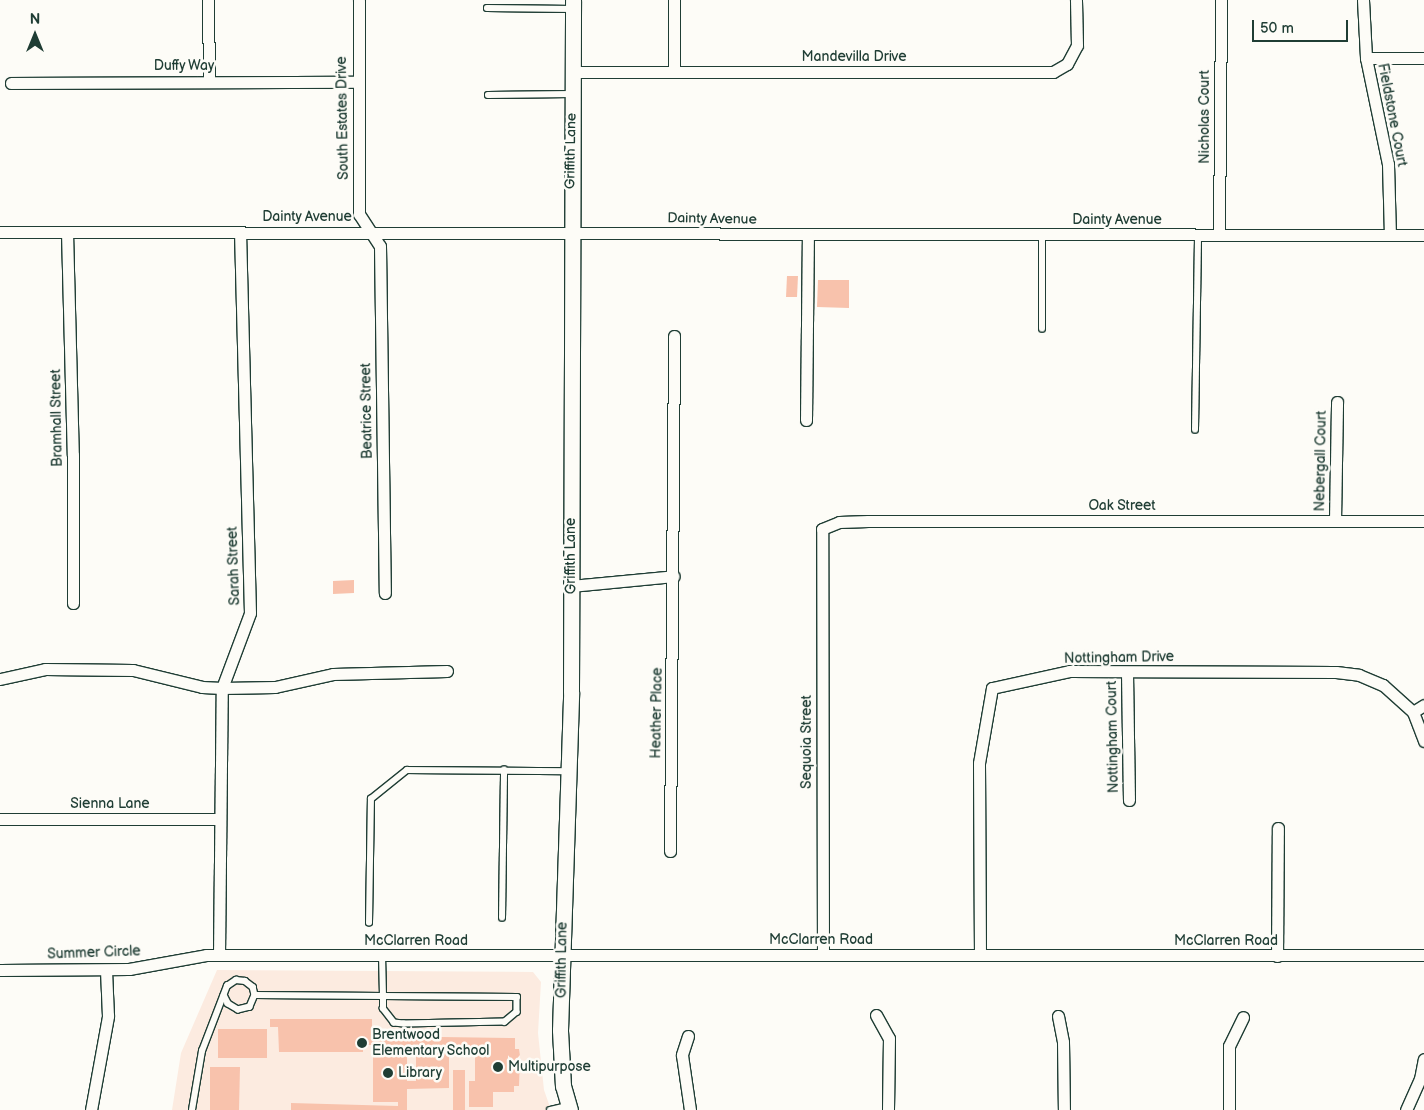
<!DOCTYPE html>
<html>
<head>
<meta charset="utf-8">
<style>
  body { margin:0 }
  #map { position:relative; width:1424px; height:1110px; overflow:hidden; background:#fdfcf7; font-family:"Balsamiq Sans",sans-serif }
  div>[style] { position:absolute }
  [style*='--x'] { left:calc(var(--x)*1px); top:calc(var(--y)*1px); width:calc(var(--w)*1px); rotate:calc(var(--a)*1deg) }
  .built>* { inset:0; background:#fcebe0 }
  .building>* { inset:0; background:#f8c2ac }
  .roads { filter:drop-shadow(1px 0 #1f3d34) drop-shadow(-1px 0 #1f3d34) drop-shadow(0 1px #1f3d34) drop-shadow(0 -1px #1f3d34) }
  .lane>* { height:5.5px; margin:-2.75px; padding:0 2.75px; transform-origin:2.75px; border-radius:2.75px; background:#fdfcf7 }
  .street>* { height:11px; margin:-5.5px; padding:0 5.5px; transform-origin:5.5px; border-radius:5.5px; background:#fdfcf7 }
  .secondary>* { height:15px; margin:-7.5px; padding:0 7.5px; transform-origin:7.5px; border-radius:7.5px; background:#fdfcf7 }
  .dots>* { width:14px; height:14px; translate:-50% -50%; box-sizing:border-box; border:2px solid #fdfcf7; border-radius:50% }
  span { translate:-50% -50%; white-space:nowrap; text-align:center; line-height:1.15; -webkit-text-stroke:5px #fdfcf7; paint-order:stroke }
  .street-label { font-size:14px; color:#1f3d34 }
  .poi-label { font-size:14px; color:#1f3d34 }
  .left { translate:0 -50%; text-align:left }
  .north { position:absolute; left:10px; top:10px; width:50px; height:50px; -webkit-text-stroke:4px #fdfcf7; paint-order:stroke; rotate:0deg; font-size:14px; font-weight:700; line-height:20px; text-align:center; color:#1f3d34 }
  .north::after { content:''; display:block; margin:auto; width:18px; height:22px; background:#1f3d34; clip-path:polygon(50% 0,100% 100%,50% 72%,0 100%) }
  .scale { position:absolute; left:1252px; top:20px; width:96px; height:22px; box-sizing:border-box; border:2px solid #1f3d34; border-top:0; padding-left:6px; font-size:15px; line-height:18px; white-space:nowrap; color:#1f3d34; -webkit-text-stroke:4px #fdfcf7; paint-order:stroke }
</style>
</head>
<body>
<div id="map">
  <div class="built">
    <div style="clip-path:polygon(217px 970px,533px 972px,541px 982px,538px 1033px,544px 1090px,551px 1110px,172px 1110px,181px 1053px)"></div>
  </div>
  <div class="building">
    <div style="clip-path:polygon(787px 276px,798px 276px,797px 297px,786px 297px)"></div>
    <div style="clip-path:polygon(818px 280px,849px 280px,849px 308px,817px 307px)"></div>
    <div style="clip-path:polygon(354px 580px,354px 593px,333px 594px,333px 581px)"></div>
    <div style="clip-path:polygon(evenodd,270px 1019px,372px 1019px,372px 1036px,515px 1038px,515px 1049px,519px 1049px,520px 1056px,519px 1086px,514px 1086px,514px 1092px,493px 1092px,493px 1107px,469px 1107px,469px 1081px,475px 1081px,475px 1050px,449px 1050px,449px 1088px,407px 1089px,407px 1110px,291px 1110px,291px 1103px,398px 1106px,398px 1102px,373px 1102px,373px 1045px,363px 1045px,363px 1052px,279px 1052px,278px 1027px,270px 1027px,270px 1019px,407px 1045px,416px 1045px,416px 1081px,407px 1081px,407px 1045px)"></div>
    <div style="clip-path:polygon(218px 1029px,267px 1029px,267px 1058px,218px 1058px)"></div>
    <div style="clip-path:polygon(210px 1067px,240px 1067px,239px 1110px,210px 1110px)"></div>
    <div style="clip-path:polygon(453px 1070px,465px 1070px,465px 1110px,453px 1110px)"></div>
  </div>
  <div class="roads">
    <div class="lane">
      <div style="--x:487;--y:8;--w:85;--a:0.7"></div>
      <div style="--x:488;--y:95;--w:83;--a:-0.7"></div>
      <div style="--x:1042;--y:329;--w:94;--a:-90"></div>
      <div style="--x:1195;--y:430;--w:195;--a:-89.1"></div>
      <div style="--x:502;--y:918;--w:148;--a:-89.2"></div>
      <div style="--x:369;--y:923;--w:124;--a:-89.1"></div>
      <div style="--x:371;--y:799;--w:46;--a:-38.9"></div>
      <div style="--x:407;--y:770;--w:161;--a:0.4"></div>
      <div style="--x:255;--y:995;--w:128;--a:0.4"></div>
      <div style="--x:383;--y:996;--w:40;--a:-91.4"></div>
      <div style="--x:383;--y:996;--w:134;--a:0.4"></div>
      <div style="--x:517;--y:997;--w:15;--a:90"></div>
      <div style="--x:517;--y:1012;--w:16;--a:140"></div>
      <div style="--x:505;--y:1022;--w:101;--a:178.9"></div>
      <div style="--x:404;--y:1024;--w:10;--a:-174"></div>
      <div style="--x:394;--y:1023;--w:18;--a:-128"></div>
      <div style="--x:383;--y:1009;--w:13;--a:-90"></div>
      <div style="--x:192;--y:1110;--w:60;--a:-80.4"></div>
      <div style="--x:202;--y:1051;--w:70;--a:-69"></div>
      <div style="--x:227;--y:986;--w:11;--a:-34"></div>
      <div style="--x:236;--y:980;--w:9;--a:6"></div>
      <div style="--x:245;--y:981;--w:10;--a:37"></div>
      <div style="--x:253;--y:987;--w:8;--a:76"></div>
      <div style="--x:255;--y:995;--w:13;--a:113"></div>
      <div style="--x:250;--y:1007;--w:12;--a:166"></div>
      <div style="--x:238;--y:1010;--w:12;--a:-149"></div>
      <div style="--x:228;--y:1004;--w:9;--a:-117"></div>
      <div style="--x:550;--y:1110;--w:18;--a:-13"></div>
    </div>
    <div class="street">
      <div style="--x:208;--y:0;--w:81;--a:89.3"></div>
      <div style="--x:359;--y:0;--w:214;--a:90"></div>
      <div style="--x:359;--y:214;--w:38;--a:57"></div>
      <div style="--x:380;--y:246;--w:347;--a:89.2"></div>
      <div style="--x:674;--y:0;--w:72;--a:90"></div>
      <div style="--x:1363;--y:0;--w:58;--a:87"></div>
      <div style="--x:1366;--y:58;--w:108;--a:78.3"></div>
      <div style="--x:1388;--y:164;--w:71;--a:88.4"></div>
      <div style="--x:1366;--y:58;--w:58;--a:0"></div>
      <div style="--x:572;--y:72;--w:481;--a:0"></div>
      <div style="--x:1053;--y:72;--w:16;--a:-30"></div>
      <div style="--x:1067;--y:64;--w:21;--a:-62"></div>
      <div style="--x:1077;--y:45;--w:45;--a:-91.3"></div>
      <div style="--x:11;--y:83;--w:345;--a:-0.2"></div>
      <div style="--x:0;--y:232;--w:1424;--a:0.12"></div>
      <div style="--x:67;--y:232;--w:223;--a:88.5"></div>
      <div style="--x:73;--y:455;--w:148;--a:90"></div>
      <div style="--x:1219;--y:235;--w:235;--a:-89.5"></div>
      <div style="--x:806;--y:420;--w:185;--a:-89.4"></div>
      <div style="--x:1335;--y:520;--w:118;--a:-89"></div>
      <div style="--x:571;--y:586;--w:103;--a:-5.5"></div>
      <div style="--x:1127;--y:673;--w:127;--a:89.1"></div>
      <div style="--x:0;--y:679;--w:46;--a:-12.5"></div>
      <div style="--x:45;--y:669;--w:88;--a:0.7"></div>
      <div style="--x:133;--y:670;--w:71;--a:13.8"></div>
      <div style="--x:202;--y:687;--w:20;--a:3"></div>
      <div style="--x:222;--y:688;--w:53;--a:-1.1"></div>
      <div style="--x:275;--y:687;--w:59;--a:-12.6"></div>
      <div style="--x:333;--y:674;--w:114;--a:-1.5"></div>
      <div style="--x:1413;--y:712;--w:13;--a:-32"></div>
      <div style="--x:0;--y:819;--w:220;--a:0"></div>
      <div style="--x:670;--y:851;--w:515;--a:-89.55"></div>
      <div style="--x:219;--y:955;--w:267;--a:-89.4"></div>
      <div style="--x:222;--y:688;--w:80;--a:-69.5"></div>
      <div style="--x:250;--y:613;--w:381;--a:-91.5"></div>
      <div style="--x:823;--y:955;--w:426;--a:-90.1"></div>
      <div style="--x:822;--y:529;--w:18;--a:-22"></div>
      <div style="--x:839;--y:522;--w:29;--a:-2"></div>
      <div style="--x:868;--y:521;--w:556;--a:0"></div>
      <div style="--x:980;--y:955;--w:192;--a:-90.3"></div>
      <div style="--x:979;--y:763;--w:76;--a:-80.2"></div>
      <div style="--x:992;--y:688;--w:79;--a:-12.4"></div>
      <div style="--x:1069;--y:671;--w:267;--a:0.2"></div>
      <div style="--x:1336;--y:672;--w:23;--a:7"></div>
      <div style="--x:1359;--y:675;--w:26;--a:23"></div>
      <div style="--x:1383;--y:685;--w:40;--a:42"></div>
      <div style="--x:1413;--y:712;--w:31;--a:69"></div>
      <div style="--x:1277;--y:956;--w:128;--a:-89.6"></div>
      <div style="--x:0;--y:970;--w:129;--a:-0.4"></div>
      <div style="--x:129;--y:969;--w:78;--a:-10.3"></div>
      <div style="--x:206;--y:955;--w:1218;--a:0"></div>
      <div style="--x:876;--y:1015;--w:26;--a:61"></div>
      <div style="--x:889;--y:1038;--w:72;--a:90.8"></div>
      <div style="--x:1058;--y:1016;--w:26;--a:79"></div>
      <div style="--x:1063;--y:1042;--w:68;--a:89.2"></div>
      <div style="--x:688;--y:1036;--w:20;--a:108"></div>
      <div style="--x:682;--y:1055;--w:56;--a:81.7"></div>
      <div style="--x:91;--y:1110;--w:96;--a:-79.7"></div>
      <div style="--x:108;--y:1016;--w:46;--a:-92.5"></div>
      <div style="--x:1229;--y:1110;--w:64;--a:-90"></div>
      <div style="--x:1229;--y:1046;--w:32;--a:-64"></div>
      <div style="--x:1406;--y:1110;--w:34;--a:-66"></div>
      <div style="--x:1420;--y:1079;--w:20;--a:-79"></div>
    </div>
    <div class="secondary">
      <div style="--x:570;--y:1110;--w:25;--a:-106"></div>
      <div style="--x:563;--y:1086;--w:56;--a:-93.1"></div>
      <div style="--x:560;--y:1030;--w:338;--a:-88.1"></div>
      <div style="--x:571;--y:692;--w:692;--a:-89.83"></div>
    </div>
  </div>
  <div class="dots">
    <div style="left:362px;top:1043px;background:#1f3d34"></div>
    <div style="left:498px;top:1067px;background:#1f3d34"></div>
    <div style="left:388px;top:1073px;background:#1f3d34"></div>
  </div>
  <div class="street-label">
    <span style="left:854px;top:57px">Mandevilla Drive</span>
    <span style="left:184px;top:66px">Duffy Way</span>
    <span style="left:1392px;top:115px;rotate:79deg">Fieldstone Court</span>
    <span style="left:1205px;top:117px;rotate:-90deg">Nicholas Court</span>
    <span style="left:343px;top:118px;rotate:-91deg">South Estates Drive</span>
    <span style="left:571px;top:151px;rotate:-89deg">Griffith Lane</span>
    <span style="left:307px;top:217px">Dainty Avenue</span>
    <span style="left:712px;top:219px;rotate:1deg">Dainty Avenue</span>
    <span style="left:1117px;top:220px">Dainty Avenue</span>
    <span style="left:367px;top:411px;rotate:-91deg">Beatrice Street</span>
    <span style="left:57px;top:418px;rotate:-91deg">Bramhall Street</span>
    <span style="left:1321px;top:461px;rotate:-89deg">Nebergall Court</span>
    <span style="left:1122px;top:506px">Oak Street</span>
    <span style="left:571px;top:556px;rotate:-90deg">Griffith Lane</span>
    <span style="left:234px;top:566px;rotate:-92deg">Sarah Street</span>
    <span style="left:1119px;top:658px;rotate:-1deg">Nottingham Drive</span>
    <span style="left:657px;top:713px;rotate:-89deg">Heather Place</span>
    <span style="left:1113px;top:737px;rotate:-91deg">Nottingham Court</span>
    <span style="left:807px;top:742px;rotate:-90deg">Sequoia Street</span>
    <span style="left:110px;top:804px">Sienna Lane</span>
    <span style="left:821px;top:940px">McClarren Road</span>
    <span style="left:416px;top:941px">McClarren Road</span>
    <span style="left:1226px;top:941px">McClarren Road</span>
    <span style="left:94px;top:953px;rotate:-2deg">Summer Circle</span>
    <span style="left:562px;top:960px;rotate:-89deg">Griffith Lane</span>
  </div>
  <div class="poi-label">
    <span class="left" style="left:372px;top:1043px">Brentwood<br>Elementary School</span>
    <span class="left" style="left:508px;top:1067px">Multipurpose</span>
    <span class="left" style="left:398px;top:1073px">Library</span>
  </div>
  <div class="north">N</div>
  <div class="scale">50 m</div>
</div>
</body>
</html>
